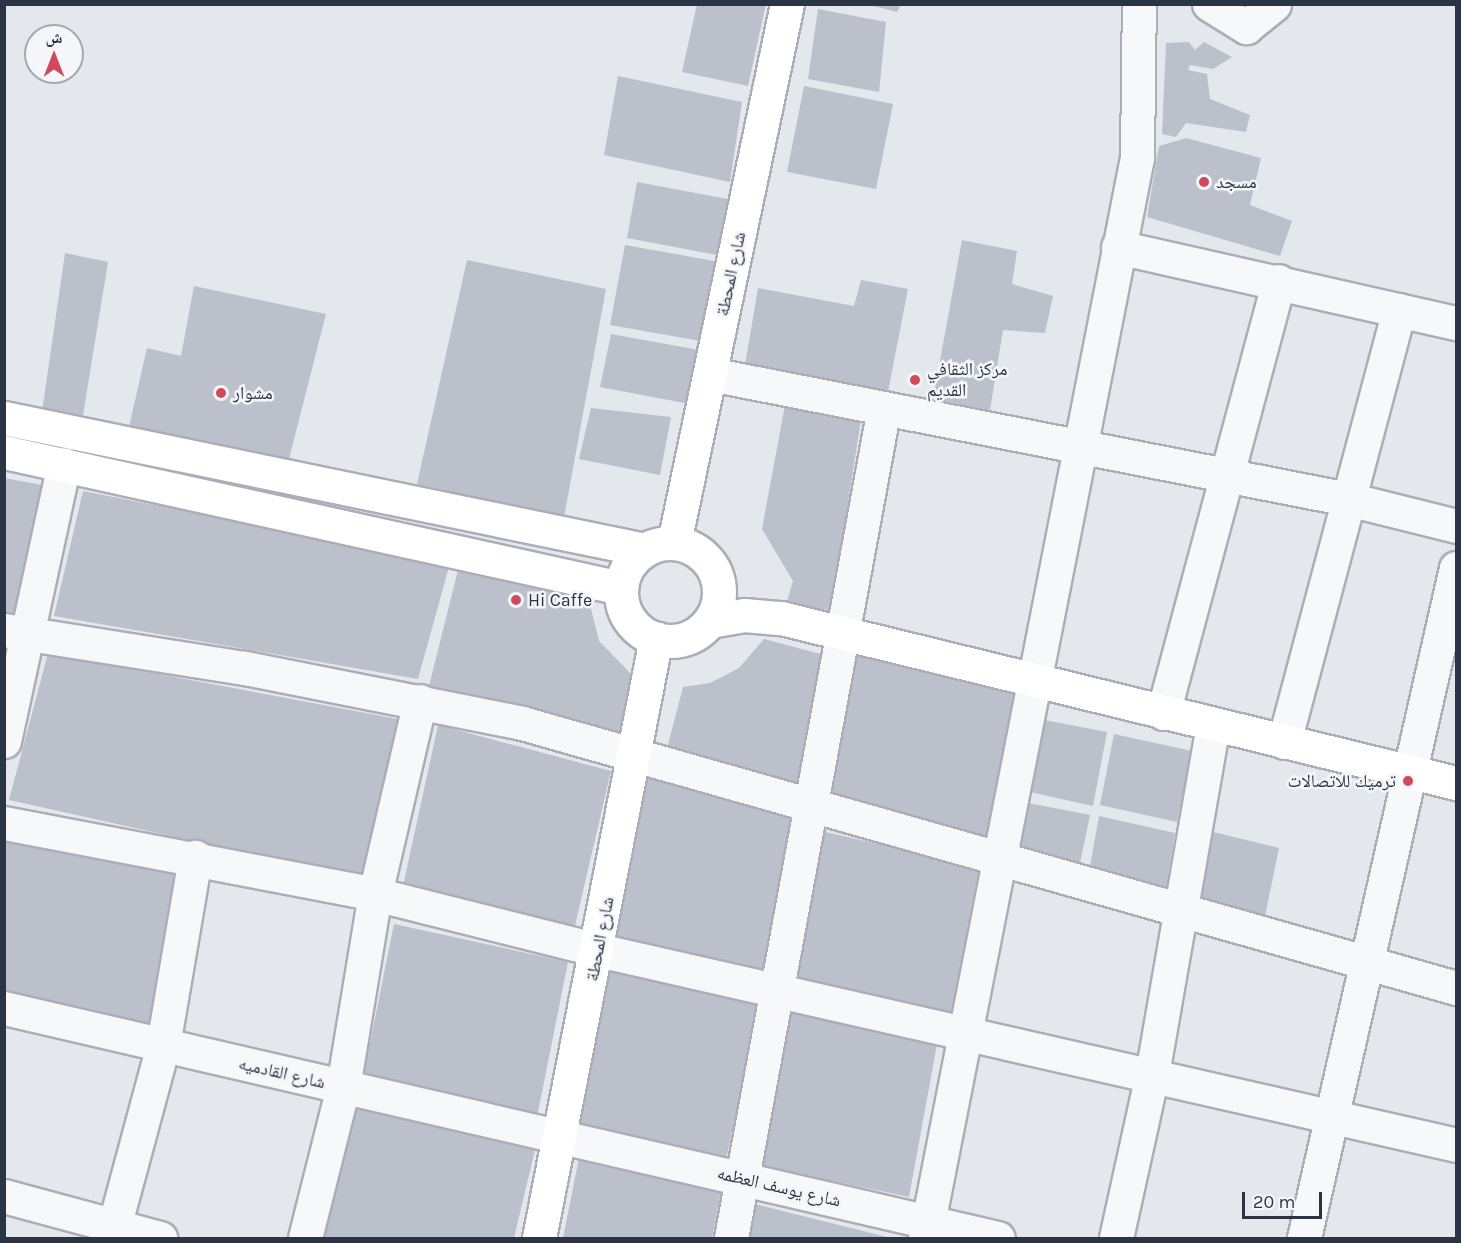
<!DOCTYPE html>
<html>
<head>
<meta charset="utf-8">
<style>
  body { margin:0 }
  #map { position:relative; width:1461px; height:1243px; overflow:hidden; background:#e4e7ec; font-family:Karla,"Noto Naskh Arabic",sans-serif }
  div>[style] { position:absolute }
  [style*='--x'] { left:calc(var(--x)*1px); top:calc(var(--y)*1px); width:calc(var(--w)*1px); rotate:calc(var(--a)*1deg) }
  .building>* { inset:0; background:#bbc0ca }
  .roads { filter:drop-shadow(2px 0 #a9aeb7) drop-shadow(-2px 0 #a9aeb7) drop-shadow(0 2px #a9aeb7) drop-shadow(0 -2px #a9aeb7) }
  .minor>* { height:33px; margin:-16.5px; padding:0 16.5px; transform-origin:16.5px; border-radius:16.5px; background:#f7f8fa }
  .major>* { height:33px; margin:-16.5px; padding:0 16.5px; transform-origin:16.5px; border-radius:16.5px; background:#fff }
  .major>.ring { margin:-16.5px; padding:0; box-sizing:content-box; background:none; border:33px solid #fff; border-radius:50% }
  .dots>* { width:16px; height:16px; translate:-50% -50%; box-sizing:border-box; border:3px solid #f4f6f9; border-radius:50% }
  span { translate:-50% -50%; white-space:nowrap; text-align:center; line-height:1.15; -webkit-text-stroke:5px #f4f6f9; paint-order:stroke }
  .poi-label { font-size:18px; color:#2b3445 }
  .left { translate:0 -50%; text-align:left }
  .right { translate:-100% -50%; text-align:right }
  .street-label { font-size:18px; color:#2b3445 }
  .frame { position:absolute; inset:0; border:6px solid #2b3445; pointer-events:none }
  .north { position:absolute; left:24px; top:24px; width:60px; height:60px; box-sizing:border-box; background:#f4f6f9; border:2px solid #a4a8b1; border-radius:50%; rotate:0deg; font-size:16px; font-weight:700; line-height:24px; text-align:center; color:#2b3445 }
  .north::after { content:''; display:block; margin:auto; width:21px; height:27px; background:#d1495b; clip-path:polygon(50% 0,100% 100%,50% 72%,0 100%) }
  .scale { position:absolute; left:1242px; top:1192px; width:80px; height:27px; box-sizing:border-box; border:3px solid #2b3445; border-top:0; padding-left:8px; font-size:18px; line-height:21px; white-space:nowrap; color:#2b3445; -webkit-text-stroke:4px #f4f6f9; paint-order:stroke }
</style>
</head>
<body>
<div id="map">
  <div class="building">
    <div style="clip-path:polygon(697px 4px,766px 4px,748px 86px,682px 72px)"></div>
    <div style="clip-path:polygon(866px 4px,901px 4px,897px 12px)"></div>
    <div style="clip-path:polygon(818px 9px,886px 22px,879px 92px,808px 79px)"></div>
    <div style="clip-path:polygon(1189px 42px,1195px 50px,1204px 42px,1232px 57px,1213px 69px,1190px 65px,1188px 70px,1207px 74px,1210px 99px,1250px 115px,1246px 132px,1186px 123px,1176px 137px,1162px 134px,1166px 43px)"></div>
    <div style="clip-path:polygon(618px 76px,742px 102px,730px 182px,604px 155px)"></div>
    <div style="clip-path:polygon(804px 86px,893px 104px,876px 189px,787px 172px)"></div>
    <div style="clip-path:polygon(1186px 138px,1261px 158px,1250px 205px,1292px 221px,1280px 256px,1147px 217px,1159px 146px)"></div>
    <div style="clip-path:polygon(637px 182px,733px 200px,722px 256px,627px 238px)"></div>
    <div style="clip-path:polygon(962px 240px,1017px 251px,1012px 284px,1053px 296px,1045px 333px,1003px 330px,990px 410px,933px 399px)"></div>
    <div style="clip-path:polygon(625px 245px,720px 262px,706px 342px,610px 325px)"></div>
    <div style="clip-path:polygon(65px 253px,108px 262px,82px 421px,42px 412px)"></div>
    <div style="clip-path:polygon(467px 260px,606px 289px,564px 517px,417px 484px)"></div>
    <div style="clip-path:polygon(861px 280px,908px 289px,887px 397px,744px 371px,758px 288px,854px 306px)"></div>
    <div style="clip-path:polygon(194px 286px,326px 314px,288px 463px,128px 431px,147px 348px,181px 356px)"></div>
    <div style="clip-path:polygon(611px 334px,705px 351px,695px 405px,600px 387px)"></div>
    <div style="clip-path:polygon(785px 405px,861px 420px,831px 610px,786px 605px,793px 581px,762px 529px)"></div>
    <div style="clip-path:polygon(591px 408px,671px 417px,660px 475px,579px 459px)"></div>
    <div style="clip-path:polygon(4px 478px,48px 486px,23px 621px,4px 619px)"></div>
    <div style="clip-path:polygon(83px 491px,450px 563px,418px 679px,54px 616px)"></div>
    <div style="clip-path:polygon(459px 566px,589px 601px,599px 641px,639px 682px,630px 736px,429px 686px)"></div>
    <div style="clip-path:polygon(764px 639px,828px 656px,802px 795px,665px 756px,683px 687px,710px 683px,739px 668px)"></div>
    <div style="clip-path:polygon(855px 650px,1018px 691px,988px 842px,824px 802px)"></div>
    <div style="clip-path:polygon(48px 653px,403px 720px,363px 879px,9px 800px)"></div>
    <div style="clip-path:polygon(1034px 718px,1107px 732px,1093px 806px,1021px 790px)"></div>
    <div style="clip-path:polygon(438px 725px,611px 771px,574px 930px,403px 886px)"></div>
    <div style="clip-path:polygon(1114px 734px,1192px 751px,1177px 822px,1100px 805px)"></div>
    <div style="clip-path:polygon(648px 777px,795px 818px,765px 974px,612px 940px)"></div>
    <div style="clip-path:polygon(1018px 801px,1090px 815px,1079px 868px,1012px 849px)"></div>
    <div style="clip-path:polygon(1099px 816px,1175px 833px,1165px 894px,1089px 872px)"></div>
    <div style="clip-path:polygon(1205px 830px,1279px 848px,1265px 916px,1190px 897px)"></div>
    <div style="clip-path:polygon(821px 831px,979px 867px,950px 1029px,792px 982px)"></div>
    <div style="clip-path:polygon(5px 838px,174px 873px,152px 1030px,5px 995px)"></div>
    <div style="clip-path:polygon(394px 924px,568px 962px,537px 1117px,363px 1078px)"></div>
    <div style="clip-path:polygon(609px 969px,760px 1000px,725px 1164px,577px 1127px)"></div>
    <div style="clip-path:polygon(786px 1009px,937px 1044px,909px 1197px,757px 1165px)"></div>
    <div style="clip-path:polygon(350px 1107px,535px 1150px,514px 1238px,319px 1238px)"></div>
    <div style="clip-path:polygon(579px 1158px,721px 1192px,712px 1238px,563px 1238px)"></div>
    <div style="clip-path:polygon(747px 1202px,891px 1238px,740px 1238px)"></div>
  </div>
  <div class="roads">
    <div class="minor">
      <div style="--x:1209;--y:4;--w:44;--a:31.9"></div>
      <div style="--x:1246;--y:27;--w:36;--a:-39"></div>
      <div style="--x:1118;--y:247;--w:346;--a:12.7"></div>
      <div style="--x:710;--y:374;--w:650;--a:11.09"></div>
      <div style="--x:1348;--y:499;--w:111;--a:14"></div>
      <div style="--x:4;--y:630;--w:244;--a:9"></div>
      <div style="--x:245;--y:668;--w:282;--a:11.2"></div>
      <div style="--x:522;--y:723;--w:971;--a:15.84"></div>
      <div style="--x:1163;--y:713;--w:447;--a:-75"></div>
      <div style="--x:4;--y:741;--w:283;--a:-77.8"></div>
      <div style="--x:1284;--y:742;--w:447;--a:-75.1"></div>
      <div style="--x:4;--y:823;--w:378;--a:10.8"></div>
      <div style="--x:375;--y:894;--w:230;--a:14.1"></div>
      <div style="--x:598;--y:950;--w:880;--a:12.8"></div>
      <div style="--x:4;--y:1008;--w:1020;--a:13.03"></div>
      <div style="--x:4;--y:1196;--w:162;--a:15.1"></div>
      <div style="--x:111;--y:1238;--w:200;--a:-74.9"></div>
      <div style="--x:163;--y:1045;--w:191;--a:-80.3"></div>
      <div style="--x:305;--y:1238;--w:156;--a:-75.9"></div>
      <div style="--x:343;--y:1087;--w:196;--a:-80.6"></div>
      <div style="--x:375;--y:894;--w:198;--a:-76.9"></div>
      <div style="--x:731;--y:1238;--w:844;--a:-79.56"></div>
      <div style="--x:925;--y:1238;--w:1102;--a:-78.9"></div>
      <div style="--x:1137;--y:157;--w:153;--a:-89.3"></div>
      <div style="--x:1116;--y:1238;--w:168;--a:-77.6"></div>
      <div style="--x:1152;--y:1074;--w:355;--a:-80.1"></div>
      <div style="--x:1304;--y:1238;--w:687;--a:-77.22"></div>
    </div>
    <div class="major">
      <div style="--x:4;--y:418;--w:654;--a:11.64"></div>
      <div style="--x:4;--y:452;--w:632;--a:12.43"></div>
      <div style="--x:674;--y:543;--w:551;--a:-78.16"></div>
      <div class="ring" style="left:621px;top:543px;width:65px;height:65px"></div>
      <div style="--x:710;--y:621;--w:35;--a:-10"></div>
      <div style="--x:744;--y:615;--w:37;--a:5"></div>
      <div style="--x:781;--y:618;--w:695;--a:13.74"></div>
      <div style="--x:539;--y:1238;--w:611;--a:-78.97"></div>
    </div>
  </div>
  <div class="dots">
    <div style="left:1204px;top:182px;background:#d1495b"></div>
    <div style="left:915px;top:380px;background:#d1495b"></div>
    <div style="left:221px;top:393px;background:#d1495b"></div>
    <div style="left:516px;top:600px;background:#d1495b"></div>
    <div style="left:1408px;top:781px;background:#d1495b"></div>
  </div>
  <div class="poi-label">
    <span class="left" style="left:1216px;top:182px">مسجد</span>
    <span class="left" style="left:927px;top:380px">مركز الثقافي<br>القديم</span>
    <span class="left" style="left:233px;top:393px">مشوار</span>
    <span class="left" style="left:528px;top:600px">Hi Caffe</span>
    <span class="right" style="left:1396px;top:781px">ترميك للاتصالات</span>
  </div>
  <div class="street-label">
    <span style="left:731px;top:274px;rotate:-78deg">شارع المحطة</span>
    <span style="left:600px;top:939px;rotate:-79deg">شارع المحطة</span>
    <span style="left:282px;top:1073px;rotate:13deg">شارع القادميه</span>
    <span style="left:779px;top:1187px;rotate:13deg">شارع يوسف العظمه</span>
  </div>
  <div class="frame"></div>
  <div class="north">ش</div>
  <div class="scale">20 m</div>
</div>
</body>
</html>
